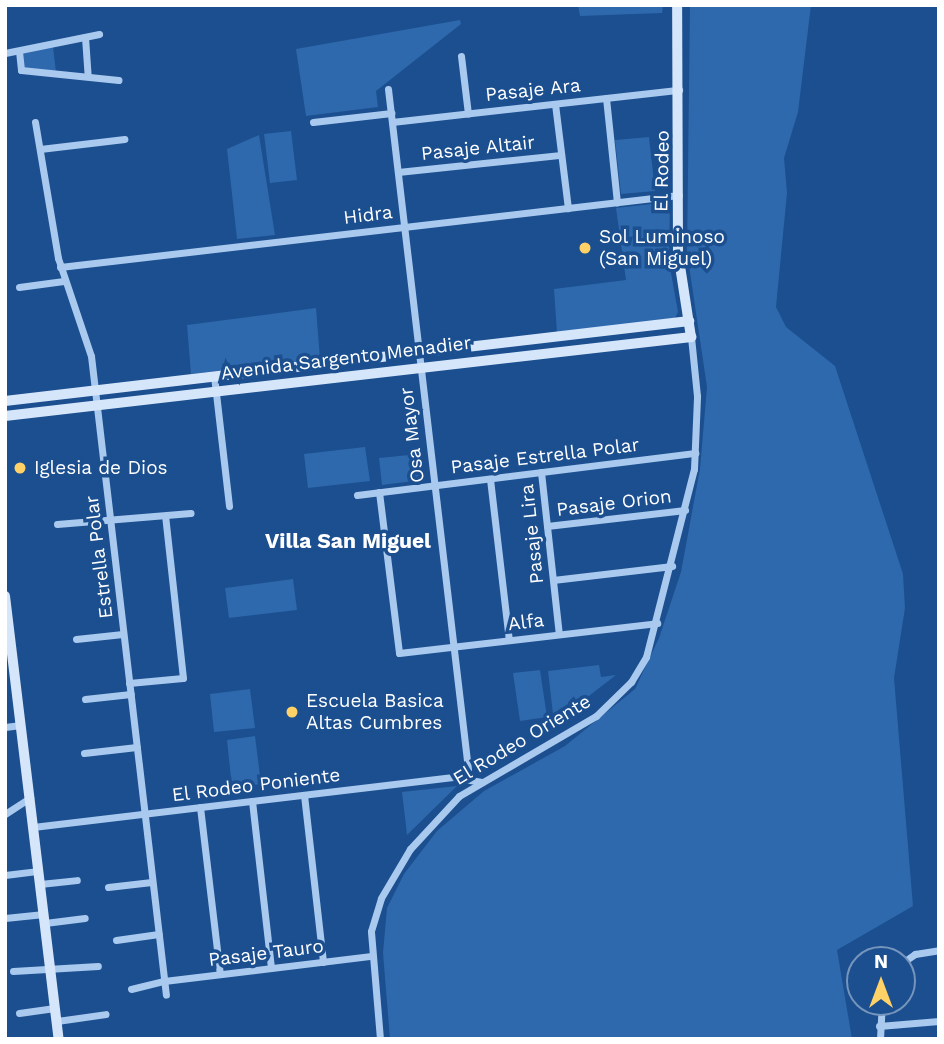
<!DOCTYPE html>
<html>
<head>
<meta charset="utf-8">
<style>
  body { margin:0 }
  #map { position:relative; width:944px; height:1044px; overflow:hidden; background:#1b4f8f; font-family:"Work Sans",sans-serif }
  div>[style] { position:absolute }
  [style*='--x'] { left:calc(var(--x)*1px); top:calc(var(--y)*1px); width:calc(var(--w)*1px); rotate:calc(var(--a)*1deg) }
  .green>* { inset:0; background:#2e69ad }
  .street>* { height:7px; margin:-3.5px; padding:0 3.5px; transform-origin:3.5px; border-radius:3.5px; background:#a9c9ee }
  .secondary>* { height:10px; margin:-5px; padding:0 5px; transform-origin:5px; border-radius:5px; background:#d6e6fa }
  .dots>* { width:19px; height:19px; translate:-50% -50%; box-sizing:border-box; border:4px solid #1b4f8f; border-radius:50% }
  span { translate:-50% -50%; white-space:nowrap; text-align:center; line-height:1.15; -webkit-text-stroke:7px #1b4f8f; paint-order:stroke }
  .street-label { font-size:19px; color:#fff }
  .poi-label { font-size:19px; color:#fff }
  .left { translate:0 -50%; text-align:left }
  .neighbourhood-label { font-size:21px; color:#fff; font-weight:700 }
  .frame { position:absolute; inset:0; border:7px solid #fff; pointer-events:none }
  .north { position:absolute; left:846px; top:946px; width:70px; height:70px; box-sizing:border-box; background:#1b4f8f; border:2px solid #7695bc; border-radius:50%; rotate:0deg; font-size:19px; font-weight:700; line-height:28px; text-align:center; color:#fff }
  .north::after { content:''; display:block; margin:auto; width:24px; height:32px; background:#ffd166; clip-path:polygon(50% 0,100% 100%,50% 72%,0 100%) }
</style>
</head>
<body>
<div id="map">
  <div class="green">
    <div style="clip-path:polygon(578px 5px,663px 5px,662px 13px,580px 16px)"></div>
    <div style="clip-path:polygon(690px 5px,811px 5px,798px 112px,784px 158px,787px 193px,776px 307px,786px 327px,835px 366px,903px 574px,905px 608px,894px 678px,913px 906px,837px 950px,852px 1039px,390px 1039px,383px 953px,387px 908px,404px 874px,437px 831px,484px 791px,565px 746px,635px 689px,659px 638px,681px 572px,700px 469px,707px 387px,687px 252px)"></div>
    <div style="clip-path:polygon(460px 20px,461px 24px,376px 91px,378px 107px,306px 116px,296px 49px)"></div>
    <div style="clip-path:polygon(53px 47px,56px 72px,24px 69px,23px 52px)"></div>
    <div style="clip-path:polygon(291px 131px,297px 180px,270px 183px,264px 134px)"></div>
    <div style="clip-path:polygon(259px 135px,275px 235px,237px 239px,227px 149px)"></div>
    <div style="clip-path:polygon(649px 137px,655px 191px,621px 194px,615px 140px)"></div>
    <div style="clip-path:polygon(670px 202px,669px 262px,678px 312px,675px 318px,557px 333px,554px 289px,626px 280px,616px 208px)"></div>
    <div style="clip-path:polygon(316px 308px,320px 359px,191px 374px,187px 325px)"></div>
    <div style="clip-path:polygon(365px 447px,370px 481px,308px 488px,304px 454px)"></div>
    <div style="clip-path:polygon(419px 454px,422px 480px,382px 485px,379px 458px)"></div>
    <div style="clip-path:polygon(293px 579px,297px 610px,229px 618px,225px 588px)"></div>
    <div style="clip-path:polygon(599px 665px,601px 677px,616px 675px,554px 723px,548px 671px)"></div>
    <div style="clip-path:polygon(540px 670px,547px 717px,520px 721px,513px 673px)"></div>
    <div style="clip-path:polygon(250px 689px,255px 728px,214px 732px,210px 694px)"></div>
    <div style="clip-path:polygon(255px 736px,261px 784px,232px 788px,227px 740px)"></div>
    <div style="clip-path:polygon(457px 786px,407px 835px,402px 792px)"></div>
  </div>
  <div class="street">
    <div style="--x:85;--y:37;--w:39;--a:86"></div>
    <div style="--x:19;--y:51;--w:19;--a:84"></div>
    <div style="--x:21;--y:70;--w:98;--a:5.9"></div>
    <div style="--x:5;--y:53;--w:96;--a:-11.4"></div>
    <div style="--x:461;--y:56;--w:58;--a:83.1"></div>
    <div style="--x:388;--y:89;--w:693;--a:83.29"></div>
    <div style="--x:606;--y:98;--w:105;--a:84"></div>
    <div style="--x:555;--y:104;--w:105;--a:82.9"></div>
    <div style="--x:35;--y:122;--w:138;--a:80.4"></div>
    <div style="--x:58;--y:258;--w:103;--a:71.4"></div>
    <div style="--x:91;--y:356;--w:643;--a:83.31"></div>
    <div style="--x:313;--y:122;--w:79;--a:-6.6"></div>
    <div style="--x:392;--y:122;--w:289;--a:-6.4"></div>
    <div style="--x:40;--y:149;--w:85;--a:-6.8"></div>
    <div style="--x:398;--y:172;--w:164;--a:-6"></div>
    <div style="--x:60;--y:267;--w:623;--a:-6.63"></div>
    <div style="--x:19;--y:287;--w:45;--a:-7.6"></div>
    <div style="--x:214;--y:376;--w:131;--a:83.4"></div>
    <div style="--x:541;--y:472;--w:163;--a:83.7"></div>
    <div style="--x:490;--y:479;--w:162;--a:83.3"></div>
    <div style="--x:379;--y:492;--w:162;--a:82.9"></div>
    <div style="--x:399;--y:653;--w:260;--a:-6.6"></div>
    <div style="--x:357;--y:495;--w:341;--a:-7.1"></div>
    <div style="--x:57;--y:524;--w:134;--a:-4.7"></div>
    <div style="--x:547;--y:526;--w:139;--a:-6.6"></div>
    <div style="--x:553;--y:580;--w:120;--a:-6.7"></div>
    <div style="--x:76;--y:639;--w:47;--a:-6.1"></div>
    <div style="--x:129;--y:683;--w:54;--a:-5.3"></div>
    <div style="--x:183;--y:678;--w:163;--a:-96.3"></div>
    <div style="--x:85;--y:699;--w:46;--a:-6.2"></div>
    <div style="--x:5;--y:727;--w:16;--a:-7"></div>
    <div style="--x:84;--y:753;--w:53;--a:-6.5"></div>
    <div style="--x:304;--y:795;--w:168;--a:83.5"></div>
    <div style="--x:252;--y:801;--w:168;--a:83.5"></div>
    <div style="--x:200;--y:807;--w:168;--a:83.2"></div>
    <div style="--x:5;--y:814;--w:30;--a:-33"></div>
    <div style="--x:33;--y:827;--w:423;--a:-6.8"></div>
    <div style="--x:453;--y:777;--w:29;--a:10"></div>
    <div style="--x:5;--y:875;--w:34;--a:-7"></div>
    <div style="--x:40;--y:884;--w:37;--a:-6"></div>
    <div style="--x:108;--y:887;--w:44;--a:-6.5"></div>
    <div style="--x:5;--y:918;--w:39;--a:-6"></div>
    <div style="--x:45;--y:923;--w:40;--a:-7.1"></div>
    <div style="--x:116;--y:940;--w:43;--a:-7.9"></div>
    <div style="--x:902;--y:963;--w:16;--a:-35"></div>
    <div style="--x:915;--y:954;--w:24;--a:-9"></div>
    <div style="--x:13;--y:971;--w:85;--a:-3.4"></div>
    <div style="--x:131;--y:989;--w:34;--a:-14"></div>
    <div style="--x:164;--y:981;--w:209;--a:-6.9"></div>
    <div style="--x:19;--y:1013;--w:36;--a:-8"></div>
    <div style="--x:57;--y:1021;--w:49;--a:-8.1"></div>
    <div style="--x:879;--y:1026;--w:60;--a:-4.8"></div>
    <div style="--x:380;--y:1039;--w:108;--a:-94.8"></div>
    <div style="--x:371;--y:931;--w:34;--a:-73"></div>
    <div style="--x:381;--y:898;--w:57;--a:-59.4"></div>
    <div style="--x:410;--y:849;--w:72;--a:-47.2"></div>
    <div style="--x:459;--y:796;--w:159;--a:-30.3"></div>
    <div style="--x:596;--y:716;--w:49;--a:-44.2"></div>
    <div style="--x:631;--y:682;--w:29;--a:-59"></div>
    <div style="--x:646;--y:657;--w:194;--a:-75.7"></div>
    <div style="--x:694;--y:469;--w:73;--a:-87.6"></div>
    <div style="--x:697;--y:396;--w:59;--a:-95.8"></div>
    <div style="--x:880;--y:1039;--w:37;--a:-87"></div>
  </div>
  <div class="secondary">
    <div style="--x:5;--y:401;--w:689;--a:-6.67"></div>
    <div style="--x:5;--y:416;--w:691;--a:-6.57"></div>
    <div style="--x:691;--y:337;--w:85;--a:-98.8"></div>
    <div style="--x:678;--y:253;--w:248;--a:-90.2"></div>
    <div style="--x:5;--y:596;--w:446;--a:83.1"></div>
  </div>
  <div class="dots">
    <div style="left:585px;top:248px;background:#ffd166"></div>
    <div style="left:20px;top:468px;background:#ffd166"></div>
    <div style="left:292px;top:712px;background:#ffd166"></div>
  </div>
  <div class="street-label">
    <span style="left:533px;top:90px;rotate:-6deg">Pasaje Ara</span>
    <span style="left:478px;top:148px;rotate:-6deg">Pasaje Altair</span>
    <span style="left:662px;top:171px;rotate:-89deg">El Rodeo</span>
    <span style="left:368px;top:215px;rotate:-7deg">Hidra</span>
    <span style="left:346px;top:358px;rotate:-7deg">Avenida Sargento Menadier</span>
    <span style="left:412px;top:435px;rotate:-97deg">Osa Mayor</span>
    <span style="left:545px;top:456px;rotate:-7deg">Pasaje Estrella Polar</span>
    <span style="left:614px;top:503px;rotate:-7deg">Pasaje Orion</span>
    <span style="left:532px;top:534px;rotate:-96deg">Pasaje Lira</span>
    <span style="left:99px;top:557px;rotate:-97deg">Estrella Polar</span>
    <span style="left:526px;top:622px;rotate:-7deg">Alfa</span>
    <span style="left:522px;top:740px;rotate:-31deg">El Rodeo Oriente</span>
    <span style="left:256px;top:785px;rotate:-7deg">El Rodeo Poniente</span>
    <span style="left:266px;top:953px;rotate:-7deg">Pasaje Tauro</span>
  </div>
  <div class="poi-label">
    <span class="left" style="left:599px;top:248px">Sol Luminoso<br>(San Miguel)</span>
    <span class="left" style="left:34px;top:468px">Iglesia de Dios</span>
    <span class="left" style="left:306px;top:712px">Escuela Basica<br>Altas Cumbres</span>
  </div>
  <div class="neighbourhood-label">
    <span style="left:348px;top:541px">Villa San Miguel</span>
  </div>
  <div class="frame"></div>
  <div class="north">N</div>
</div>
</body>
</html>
